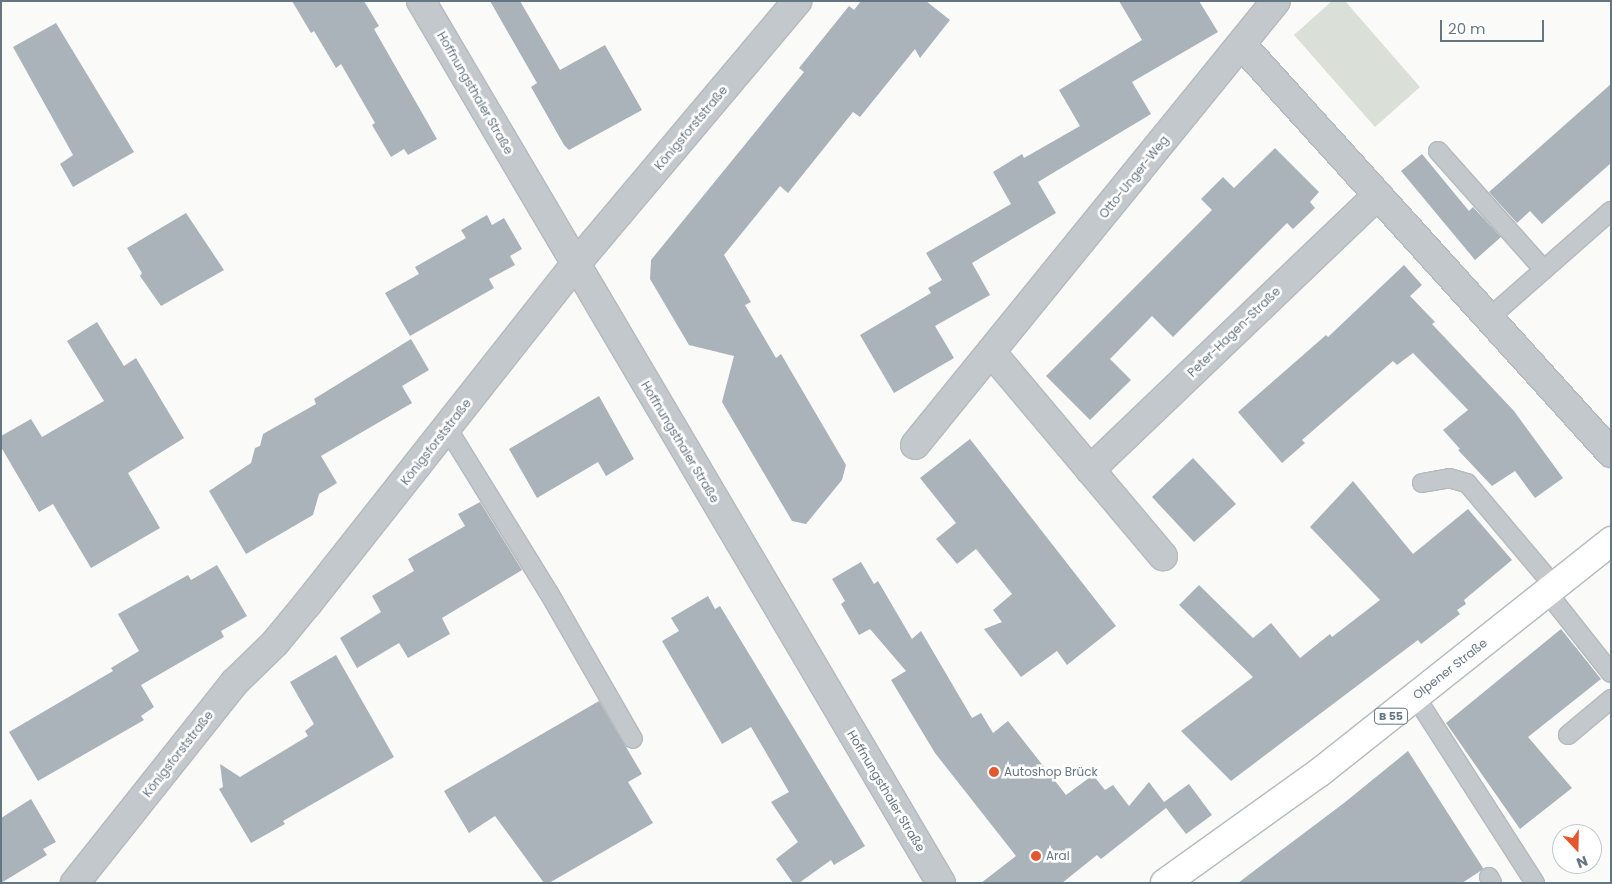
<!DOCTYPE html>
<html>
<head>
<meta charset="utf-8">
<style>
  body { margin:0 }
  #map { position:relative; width:1612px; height:884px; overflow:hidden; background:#fafaf8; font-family:Poppins,sans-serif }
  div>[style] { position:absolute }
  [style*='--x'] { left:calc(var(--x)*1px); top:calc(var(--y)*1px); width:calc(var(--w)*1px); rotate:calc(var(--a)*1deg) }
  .green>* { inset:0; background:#dadfd7 }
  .building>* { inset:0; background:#aab3b9 }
  .roads { filter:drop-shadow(1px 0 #b5babe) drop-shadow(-1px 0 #b5babe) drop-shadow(0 1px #b5babe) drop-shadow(0 -1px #b5babe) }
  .service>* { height:18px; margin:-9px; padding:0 9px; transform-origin:9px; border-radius:9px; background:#c3c8cc }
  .minor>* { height:28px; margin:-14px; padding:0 14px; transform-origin:14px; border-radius:14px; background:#c3c8cc }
  .primary>* { height:28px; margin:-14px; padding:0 14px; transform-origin:14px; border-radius:14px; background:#fff }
  .dots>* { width:14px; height:14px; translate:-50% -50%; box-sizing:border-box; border:2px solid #fff; border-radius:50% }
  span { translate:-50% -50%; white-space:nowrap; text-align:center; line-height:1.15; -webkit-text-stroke:5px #fff; paint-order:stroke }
  .shield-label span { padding:1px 4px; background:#fff; border:1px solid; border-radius:4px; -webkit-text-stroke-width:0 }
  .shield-label { font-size:11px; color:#657683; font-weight:700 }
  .street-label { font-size:12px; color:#657683 }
  .poi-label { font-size:12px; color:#657683 }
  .left { translate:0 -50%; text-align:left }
  .frame { position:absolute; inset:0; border:2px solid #657683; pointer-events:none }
  .north { position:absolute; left:1552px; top:824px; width:50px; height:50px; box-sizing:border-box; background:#fff; border:1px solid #c1c8cd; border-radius:50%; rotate:159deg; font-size:14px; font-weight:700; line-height:20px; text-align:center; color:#657683 }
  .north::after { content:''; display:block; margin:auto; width:18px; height:22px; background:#e4572e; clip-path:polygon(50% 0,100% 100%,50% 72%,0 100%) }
  .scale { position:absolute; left:1440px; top:20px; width:104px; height:22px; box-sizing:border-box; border:2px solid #657683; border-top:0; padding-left:6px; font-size:15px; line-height:18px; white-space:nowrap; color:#657683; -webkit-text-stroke:4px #fff; paint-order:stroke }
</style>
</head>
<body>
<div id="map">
  <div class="green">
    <div style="clip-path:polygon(1332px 1px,1345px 1px,1420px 87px,1375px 127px,1294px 35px)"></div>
  </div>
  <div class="building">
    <div style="clip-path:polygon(292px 1px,364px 1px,379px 26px,374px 29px,437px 139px,408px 155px,404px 149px,391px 157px,372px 125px,375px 123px,341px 64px,336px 68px,314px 31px,311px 33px)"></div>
    <div style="clip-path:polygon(490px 1px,520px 1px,560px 70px,605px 45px,642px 110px,569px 150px,564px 145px,531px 87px,537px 83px)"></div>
    <div style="clip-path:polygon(861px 1px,926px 1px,950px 20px,920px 58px,915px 49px,860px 117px,853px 112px,788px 193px,780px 186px,724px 255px,751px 302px,745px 305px,776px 358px,781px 354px,846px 465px,842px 480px,806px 524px,792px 521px,722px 402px,734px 356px,689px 345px,650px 279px,651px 260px,804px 72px,799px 68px,849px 6px,854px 10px)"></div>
    <div style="clip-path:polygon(1119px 1px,1199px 1px,1218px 32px,1132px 82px,1151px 114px,1038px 182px,1056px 213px,972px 263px,990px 295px,935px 326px,954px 358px,894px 393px,860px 335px,931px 293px,928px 288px,942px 280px,926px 253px,1011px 204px,993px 172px,1022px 154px,1024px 158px,1080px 126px,1059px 90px,1142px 40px)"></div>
    <div style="clip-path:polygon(56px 23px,134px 152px,73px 187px,60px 164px,73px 155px,13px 47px)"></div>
    <div style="clip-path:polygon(1611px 84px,1611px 163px,1542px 224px,1530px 211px,1517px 223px,1489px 192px)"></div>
    <div style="clip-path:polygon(1275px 148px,1319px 192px,1310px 202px,1315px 208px,1293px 229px,1287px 223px,1173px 337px,1152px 316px,1110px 359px,1131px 380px,1090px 420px,1046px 376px,1212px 210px,1201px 199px,1223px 177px,1234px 188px)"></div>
    <div style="clip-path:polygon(1422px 154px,1469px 211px,1473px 207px,1501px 237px,1475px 260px,1401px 171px)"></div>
    <div style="clip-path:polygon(186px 213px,224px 270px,161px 306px,140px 276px,142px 273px,127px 248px)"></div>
    <div style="clip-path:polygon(487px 215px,492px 225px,504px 218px,522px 249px,510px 256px,515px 265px,489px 279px,494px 288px,410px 336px,385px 293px,419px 274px,415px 267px,466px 238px,461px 230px)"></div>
    <div style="clip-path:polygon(1404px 265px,1422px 285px,1410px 296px,1435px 322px,1432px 324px,1514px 411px,1563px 478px,1535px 498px,1515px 471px,1492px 486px,1458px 450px,1460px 449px,1443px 430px,1468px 410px,1413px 353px,1397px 365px,1393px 361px,1302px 440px,1305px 443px,1282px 463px,1238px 412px,1326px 335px,1328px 337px)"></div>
    <div style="clip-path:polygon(97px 322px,124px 366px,136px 358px,184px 438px,128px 473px,160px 528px,91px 568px,53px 504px,39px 512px,1px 447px,1px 436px,31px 419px,42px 437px,104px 401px,67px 341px)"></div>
    <div style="clip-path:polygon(411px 339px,429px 370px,402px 386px,412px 403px,321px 456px,337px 483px,319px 494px,313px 515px,246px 554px,209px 491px,251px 463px,255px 448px,260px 446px,263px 434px,316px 404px,314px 399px)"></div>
    <div style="clip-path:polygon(599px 396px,634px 459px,606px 476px,598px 462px,537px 498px,509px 449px)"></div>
    <div style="clip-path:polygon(970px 439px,1116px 626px,1067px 665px,1057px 651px,1021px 677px,984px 629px,1002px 622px,993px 610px,1012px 594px,976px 549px,957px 564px,936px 539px,956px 523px,920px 478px)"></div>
    <div style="clip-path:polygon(1193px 458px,1236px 504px,1194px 542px,1152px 497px)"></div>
    <div style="clip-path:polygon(1353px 481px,1413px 554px,1468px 509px,1512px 560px,1464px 600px,1466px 604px,1457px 610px,1460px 614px,1421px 644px,1418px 640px,1231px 781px,1181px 731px,1253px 677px,1179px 605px,1199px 585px,1253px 638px,1271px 623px,1300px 658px,1330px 634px,1332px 637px,1380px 600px,1310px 527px)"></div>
    <div style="clip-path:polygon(480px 502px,522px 570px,442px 618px,450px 634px,408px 658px,399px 643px,357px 668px,340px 638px,381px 612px,372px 596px,414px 571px,408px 559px,465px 526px,458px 514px)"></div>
    <div style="clip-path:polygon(861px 562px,874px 584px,878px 581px,912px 639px,921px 631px,972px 718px,981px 713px,993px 733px,1008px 721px,1066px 795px,1093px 775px,1105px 790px,1113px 785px,1129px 806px,1149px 782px,1164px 802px,1189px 784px,1212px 815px,1186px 834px,1166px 808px,1101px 859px,1097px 855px,1062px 883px,981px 883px,1016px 856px,935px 753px,891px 680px,906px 671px,870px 629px,859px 635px,841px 604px,845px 601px,832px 579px)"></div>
    <div style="clip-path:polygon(217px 565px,247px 616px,221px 631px,224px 637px,141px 685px,154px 707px,141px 716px,144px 720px,38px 781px,9px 732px,113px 671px,111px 668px,139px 651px,118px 614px,188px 575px,191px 580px)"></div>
    <div style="clip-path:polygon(708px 596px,715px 609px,720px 606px,865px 846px,834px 865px,831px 860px,799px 883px,793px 883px,776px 859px,798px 842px,771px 802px,789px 792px,751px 727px,722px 744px,662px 641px,679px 631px,671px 618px)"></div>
    <div style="clip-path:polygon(1561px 629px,1601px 679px,1528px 737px,1572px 788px,1520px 829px,1446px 723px)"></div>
    <div style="clip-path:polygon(336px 655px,394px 757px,283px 821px,285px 824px,251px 843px,219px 789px,223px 787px,220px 764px,240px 777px,308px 736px,305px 731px,314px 724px,290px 682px)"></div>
    <div style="clip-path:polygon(599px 701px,642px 774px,628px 782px,653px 823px,549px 883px,544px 883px,495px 816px,469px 833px,444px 791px)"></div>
    <div style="clip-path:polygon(1408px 751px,1483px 868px,1482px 870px,1462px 883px,1238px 883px,1344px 803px)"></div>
    <div style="clip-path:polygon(31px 799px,56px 842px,43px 849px,47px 855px,1px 883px,1px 818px)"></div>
  </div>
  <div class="roads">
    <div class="service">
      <div style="--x:1438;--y:151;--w:159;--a:48.3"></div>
      <div style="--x:1489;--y:318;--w:162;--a:-41.3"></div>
      <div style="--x:447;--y:428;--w:194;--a:58.3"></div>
      <div style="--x:549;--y:593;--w:168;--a:60.1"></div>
      <div style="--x:1422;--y:483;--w:27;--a:-10"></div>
      <div style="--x:1449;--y:478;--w:19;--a:16"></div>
      <div style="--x:1467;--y:483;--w:135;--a:49.8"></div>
      <div style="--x:1547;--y:592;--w:103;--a:51.7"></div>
      <div style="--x:1415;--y:696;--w:222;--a:57.3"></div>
      <div style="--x:1568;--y:735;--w:56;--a:-39.9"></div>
      <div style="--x:1489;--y:877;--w:7;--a:63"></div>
    </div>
    <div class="minor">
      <div style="--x:421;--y:1;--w:1024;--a:59.48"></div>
      <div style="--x:1242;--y:45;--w:550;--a:47.87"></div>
      <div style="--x:991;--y:352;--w:267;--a:49.9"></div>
      <div style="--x:915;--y:445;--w:572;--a:-50.89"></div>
      <div style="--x:1090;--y:470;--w:398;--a:-43.7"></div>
      <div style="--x:75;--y:883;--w:256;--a:-51.5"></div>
      <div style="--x:234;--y:683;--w:57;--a:-44.3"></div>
      <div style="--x:275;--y:643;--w:52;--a:-50.5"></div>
      <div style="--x:308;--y:603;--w:431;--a:-51.7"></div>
      <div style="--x:575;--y:265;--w:345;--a:-49.9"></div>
    </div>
    <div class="primary">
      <div style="--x:1165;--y:883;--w:191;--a:-35.6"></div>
      <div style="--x:1320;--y:772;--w:372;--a:-38.4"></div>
    </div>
  </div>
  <div class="dots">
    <div style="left:994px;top:772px;background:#e4572e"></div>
    <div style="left:1036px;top:856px;background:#e4572e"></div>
  </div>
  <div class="shield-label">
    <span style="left:1391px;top:716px">B 55</span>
  </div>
  <div class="street-label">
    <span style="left:475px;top:93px;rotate:60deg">Hoffnungsthaler Straße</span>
    <span style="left:691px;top:128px;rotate:-50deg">Königsforststraße</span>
    <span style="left:1134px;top:177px;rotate:-51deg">Otto-Unger-Weg</span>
    <span style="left:1234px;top:332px;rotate:-44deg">Peter-Hagen-Straße</span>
    <span style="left:436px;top:442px;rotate:-52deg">Königsforststraße</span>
    <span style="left:680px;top:442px;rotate:59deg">Hoffnungsthaler Straße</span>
    <span style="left:1450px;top:669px;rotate:-38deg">Olpener Straße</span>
    <span style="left:178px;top:754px;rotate:-52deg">Königsforststraße</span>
    <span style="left:886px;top:791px;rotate:59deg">Hoffnungsthaler Straße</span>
  </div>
  <div class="poi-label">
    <span class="left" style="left:1004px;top:772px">Autoshop Brück</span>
    <span class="left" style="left:1046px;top:856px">Aral</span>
  </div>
  <div class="frame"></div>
  <div class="north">N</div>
  <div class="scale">20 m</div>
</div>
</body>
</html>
